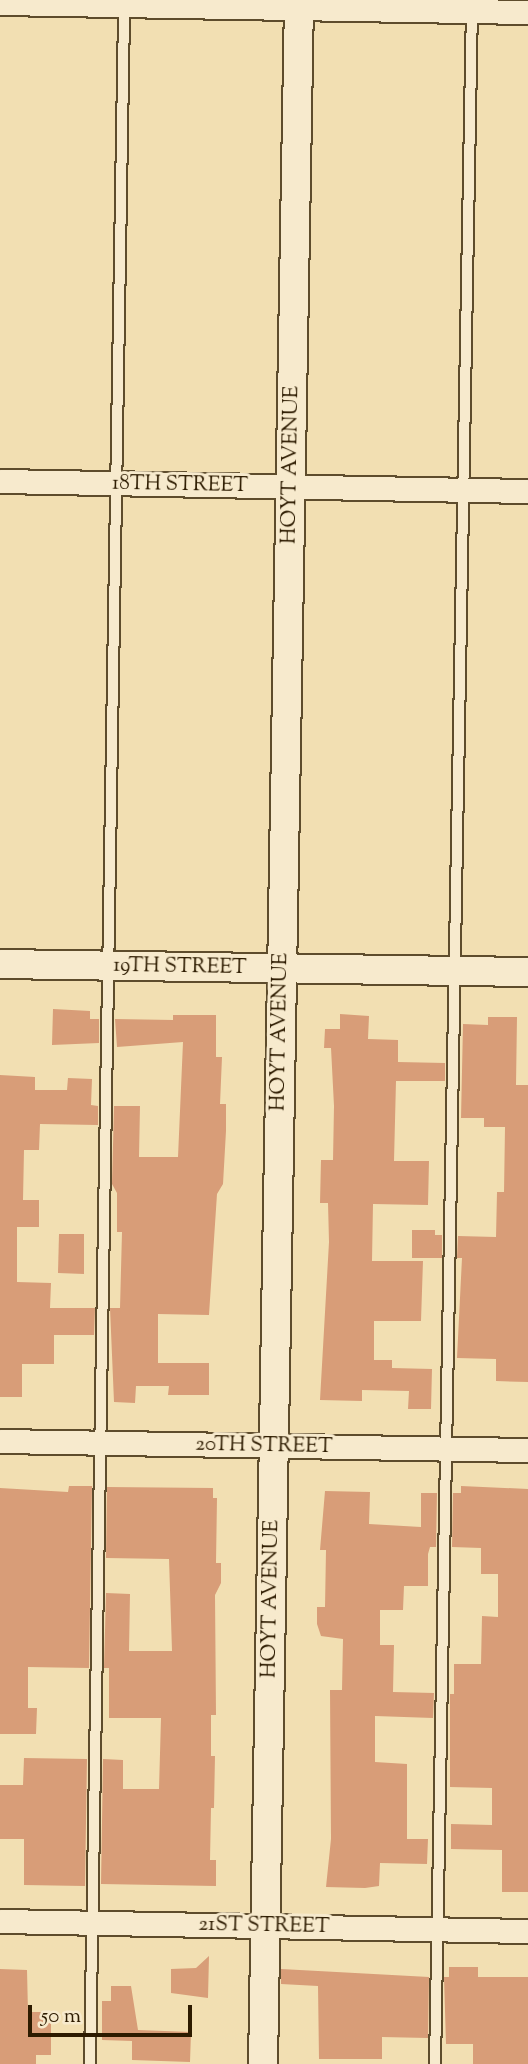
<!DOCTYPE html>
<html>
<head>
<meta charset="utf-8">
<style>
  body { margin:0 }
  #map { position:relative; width:528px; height:2064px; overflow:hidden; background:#f2dfb2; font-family:"Sorts Mill Goudy",serif }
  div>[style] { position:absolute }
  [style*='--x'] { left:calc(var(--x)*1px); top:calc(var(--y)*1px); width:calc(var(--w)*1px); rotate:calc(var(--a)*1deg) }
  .building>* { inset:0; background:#d89d78 }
  .roads { filter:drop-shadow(2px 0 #5e4c2c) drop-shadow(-2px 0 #5e4c2c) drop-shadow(0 2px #5e4c2c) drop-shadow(0 -2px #5e4c2c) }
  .service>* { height:10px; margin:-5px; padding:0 5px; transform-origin:5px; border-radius:5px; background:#f7eacd }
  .minor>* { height:23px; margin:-11.5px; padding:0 11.5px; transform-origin:11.5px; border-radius:11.5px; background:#f7eacd }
  .tertiary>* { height:28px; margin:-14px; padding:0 14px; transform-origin:14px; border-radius:14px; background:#f7eacd }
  span { translate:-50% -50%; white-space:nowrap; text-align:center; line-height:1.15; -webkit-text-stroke:6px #f7eacd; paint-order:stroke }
  .street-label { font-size:21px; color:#2d1b00 }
  .scale { position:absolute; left:28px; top:2005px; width:164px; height:32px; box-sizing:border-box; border:4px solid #2d1b00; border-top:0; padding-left:9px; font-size:21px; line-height:24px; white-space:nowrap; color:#2d1b00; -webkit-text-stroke:5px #f7eacd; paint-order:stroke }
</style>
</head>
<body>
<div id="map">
  <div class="building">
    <div style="clip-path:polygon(53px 1009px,90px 1011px,90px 1019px,99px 1019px,99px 1043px,52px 1045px)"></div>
    <div style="clip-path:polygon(340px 1014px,369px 1016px,368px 1039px,398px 1040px,398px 1062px,445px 1063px,445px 1081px,396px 1081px,394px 1161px,429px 1161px,428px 1205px,373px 1204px,372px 1261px,423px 1261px,421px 1321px,374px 1321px,374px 1360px,392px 1360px,392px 1368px,432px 1369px,431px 1409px,408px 1409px,409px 1391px,362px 1390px,362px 1401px,320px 1400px,329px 1242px,328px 1203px,320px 1203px,321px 1160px,333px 1160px,334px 1106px,331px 1048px,324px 1048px,325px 1029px,340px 1029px)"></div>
    <div style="clip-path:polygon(173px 1015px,216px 1015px,216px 1057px,222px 1057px,220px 1104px,226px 1104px,226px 1131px,223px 1184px,217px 1194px,209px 1315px,158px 1314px,158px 1363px,209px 1363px,209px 1395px,168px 1395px,169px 1386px,136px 1386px,135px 1403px,114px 1402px,110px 1308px,120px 1308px,122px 1232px,117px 1232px,117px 1193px,112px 1184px,114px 1106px,140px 1106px,139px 1157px,178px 1157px,183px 1042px,117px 1047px,115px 1019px,173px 1020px)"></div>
    <div style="clip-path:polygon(488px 1017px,517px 1017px,516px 1085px,528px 1085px,528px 1382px,496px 1381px,496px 1359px,457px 1358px,462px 1258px,457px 1258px,458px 1236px,496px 1237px,497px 1192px,504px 1192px,505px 1127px,484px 1127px,484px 1118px,461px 1118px,463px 1024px,488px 1025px)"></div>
    <div style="clip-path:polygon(0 1075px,35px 1077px,35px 1090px,67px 1090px,68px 1078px,92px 1079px,91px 1105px,98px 1106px,98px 1125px,40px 1124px,39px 1150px,24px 1150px,23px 1200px,39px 1200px,39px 1227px,17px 1227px,17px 1282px,51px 1283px,50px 1308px,95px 1308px,94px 1335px,54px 1335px,54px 1364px,22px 1364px,22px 1397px,0 1397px)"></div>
    <div style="clip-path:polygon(412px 1230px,435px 1230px,435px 1235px,442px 1235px,442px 1258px,412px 1258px)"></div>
    <div style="clip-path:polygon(59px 1234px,84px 1234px,84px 1274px,58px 1273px)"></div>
    <div style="clip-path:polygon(69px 1486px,92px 1486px,89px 1668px,28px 1667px,28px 1708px,37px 1708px,36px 1734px,0 1734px,0 1488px,68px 1492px)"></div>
    <div style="clip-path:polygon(461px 1486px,528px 1489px,528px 1892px,502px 1892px,502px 1850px,451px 1849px,451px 1824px,492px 1825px,492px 1788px,450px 1787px,450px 1694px,454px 1694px,454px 1664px,481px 1664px,482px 1616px,498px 1617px,498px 1574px,481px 1574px,481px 1548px,452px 1547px,453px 1493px,461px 1493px)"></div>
    <div style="clip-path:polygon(107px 1487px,213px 1488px,213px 1498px,217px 1498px,216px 1563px,221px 1563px,221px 1583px,215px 1595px,216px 1715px,211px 1715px,211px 1756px,215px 1756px,214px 1808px,211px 1808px,210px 1860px,216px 1860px,216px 1886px,101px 1884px,103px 1759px,123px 1760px,123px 1789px,159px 1789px,161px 1718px,109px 1718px,109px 1668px,104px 1668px,106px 1593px,130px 1594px,129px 1651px,172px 1651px,169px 1559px,106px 1558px)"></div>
    <div style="clip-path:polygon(325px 1491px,370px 1492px,369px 1524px,421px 1527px,421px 1493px,437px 1493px,436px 1547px,430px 1547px,428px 1554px,428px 1586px,404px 1586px,403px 1610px,380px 1610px,380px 1645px,394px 1645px,393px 1692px,434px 1693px,433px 1718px,375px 1716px,375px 1762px,407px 1764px,407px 1839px,428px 1839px,427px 1864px,380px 1863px,379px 1886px,365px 1888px,326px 1887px,331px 1839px,330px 1690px,342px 1690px,343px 1639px,321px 1636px,317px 1624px,317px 1607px,325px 1607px,326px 1550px,320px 1550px)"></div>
    <div style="clip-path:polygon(24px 1758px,87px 1759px,85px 1886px,24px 1885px,24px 1839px,0 1839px,0 1785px,23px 1785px)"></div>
    <div style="clip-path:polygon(209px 1956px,208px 1998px,171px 1993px,171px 1969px,196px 1968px)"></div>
    <div style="clip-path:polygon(449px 1967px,478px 1967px,478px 1977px,528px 1977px,528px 2064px,473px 2064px,473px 2044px,446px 2044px,444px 1977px,449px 1977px)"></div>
    <div style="clip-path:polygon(0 1969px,27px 1970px,28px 2012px,51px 2012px,51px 2055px,36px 2055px,36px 2064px,0 2064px)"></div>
    <div style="clip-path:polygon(281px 1969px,429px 1977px,428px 2038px,382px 2037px,382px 2059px,319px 2059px,318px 1986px,281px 1984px)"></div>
    <div style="clip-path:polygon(111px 1986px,131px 1986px,138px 2030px,191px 2032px,190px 2062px,132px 2060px,132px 2041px,102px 2040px,102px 2001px,111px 2001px)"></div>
  </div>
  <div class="roads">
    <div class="service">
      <div style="--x:90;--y:2064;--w:2061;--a:-89.05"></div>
      <div style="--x:435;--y:2064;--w:2054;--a:-88.97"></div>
    </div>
    <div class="minor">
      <div style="--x:0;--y:3;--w:528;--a:0.98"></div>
      <div style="--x:0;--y:481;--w:528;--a:1.09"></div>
      <div style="--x:0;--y:1441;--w:528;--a:0.98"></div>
      <div style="--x:0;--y:1921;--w:528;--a:1.09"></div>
    </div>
    <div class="tertiary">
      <div style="--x:0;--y:964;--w:528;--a:0.87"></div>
      <div style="--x:263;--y:2064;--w:2064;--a:-89"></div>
    </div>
  </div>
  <div class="street-label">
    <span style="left:291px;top:465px;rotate:-89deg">HOYT AVENUE</span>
    <span style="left:180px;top:485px;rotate:1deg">18TH STREET</span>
    <span style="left:180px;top:967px;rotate:1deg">19TH STREET</span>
    <span style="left:280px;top:1032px;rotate:-89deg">HOYT AVENUE</span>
    <span style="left:264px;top:1446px;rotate:1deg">20TH STREET</span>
    <span style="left:271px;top:1599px;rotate:-89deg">HOYT AVENUE</span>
    <span style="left:264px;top:1926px;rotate:1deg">21ST STREET</span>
  </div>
  <div class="scale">50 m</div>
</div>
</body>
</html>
